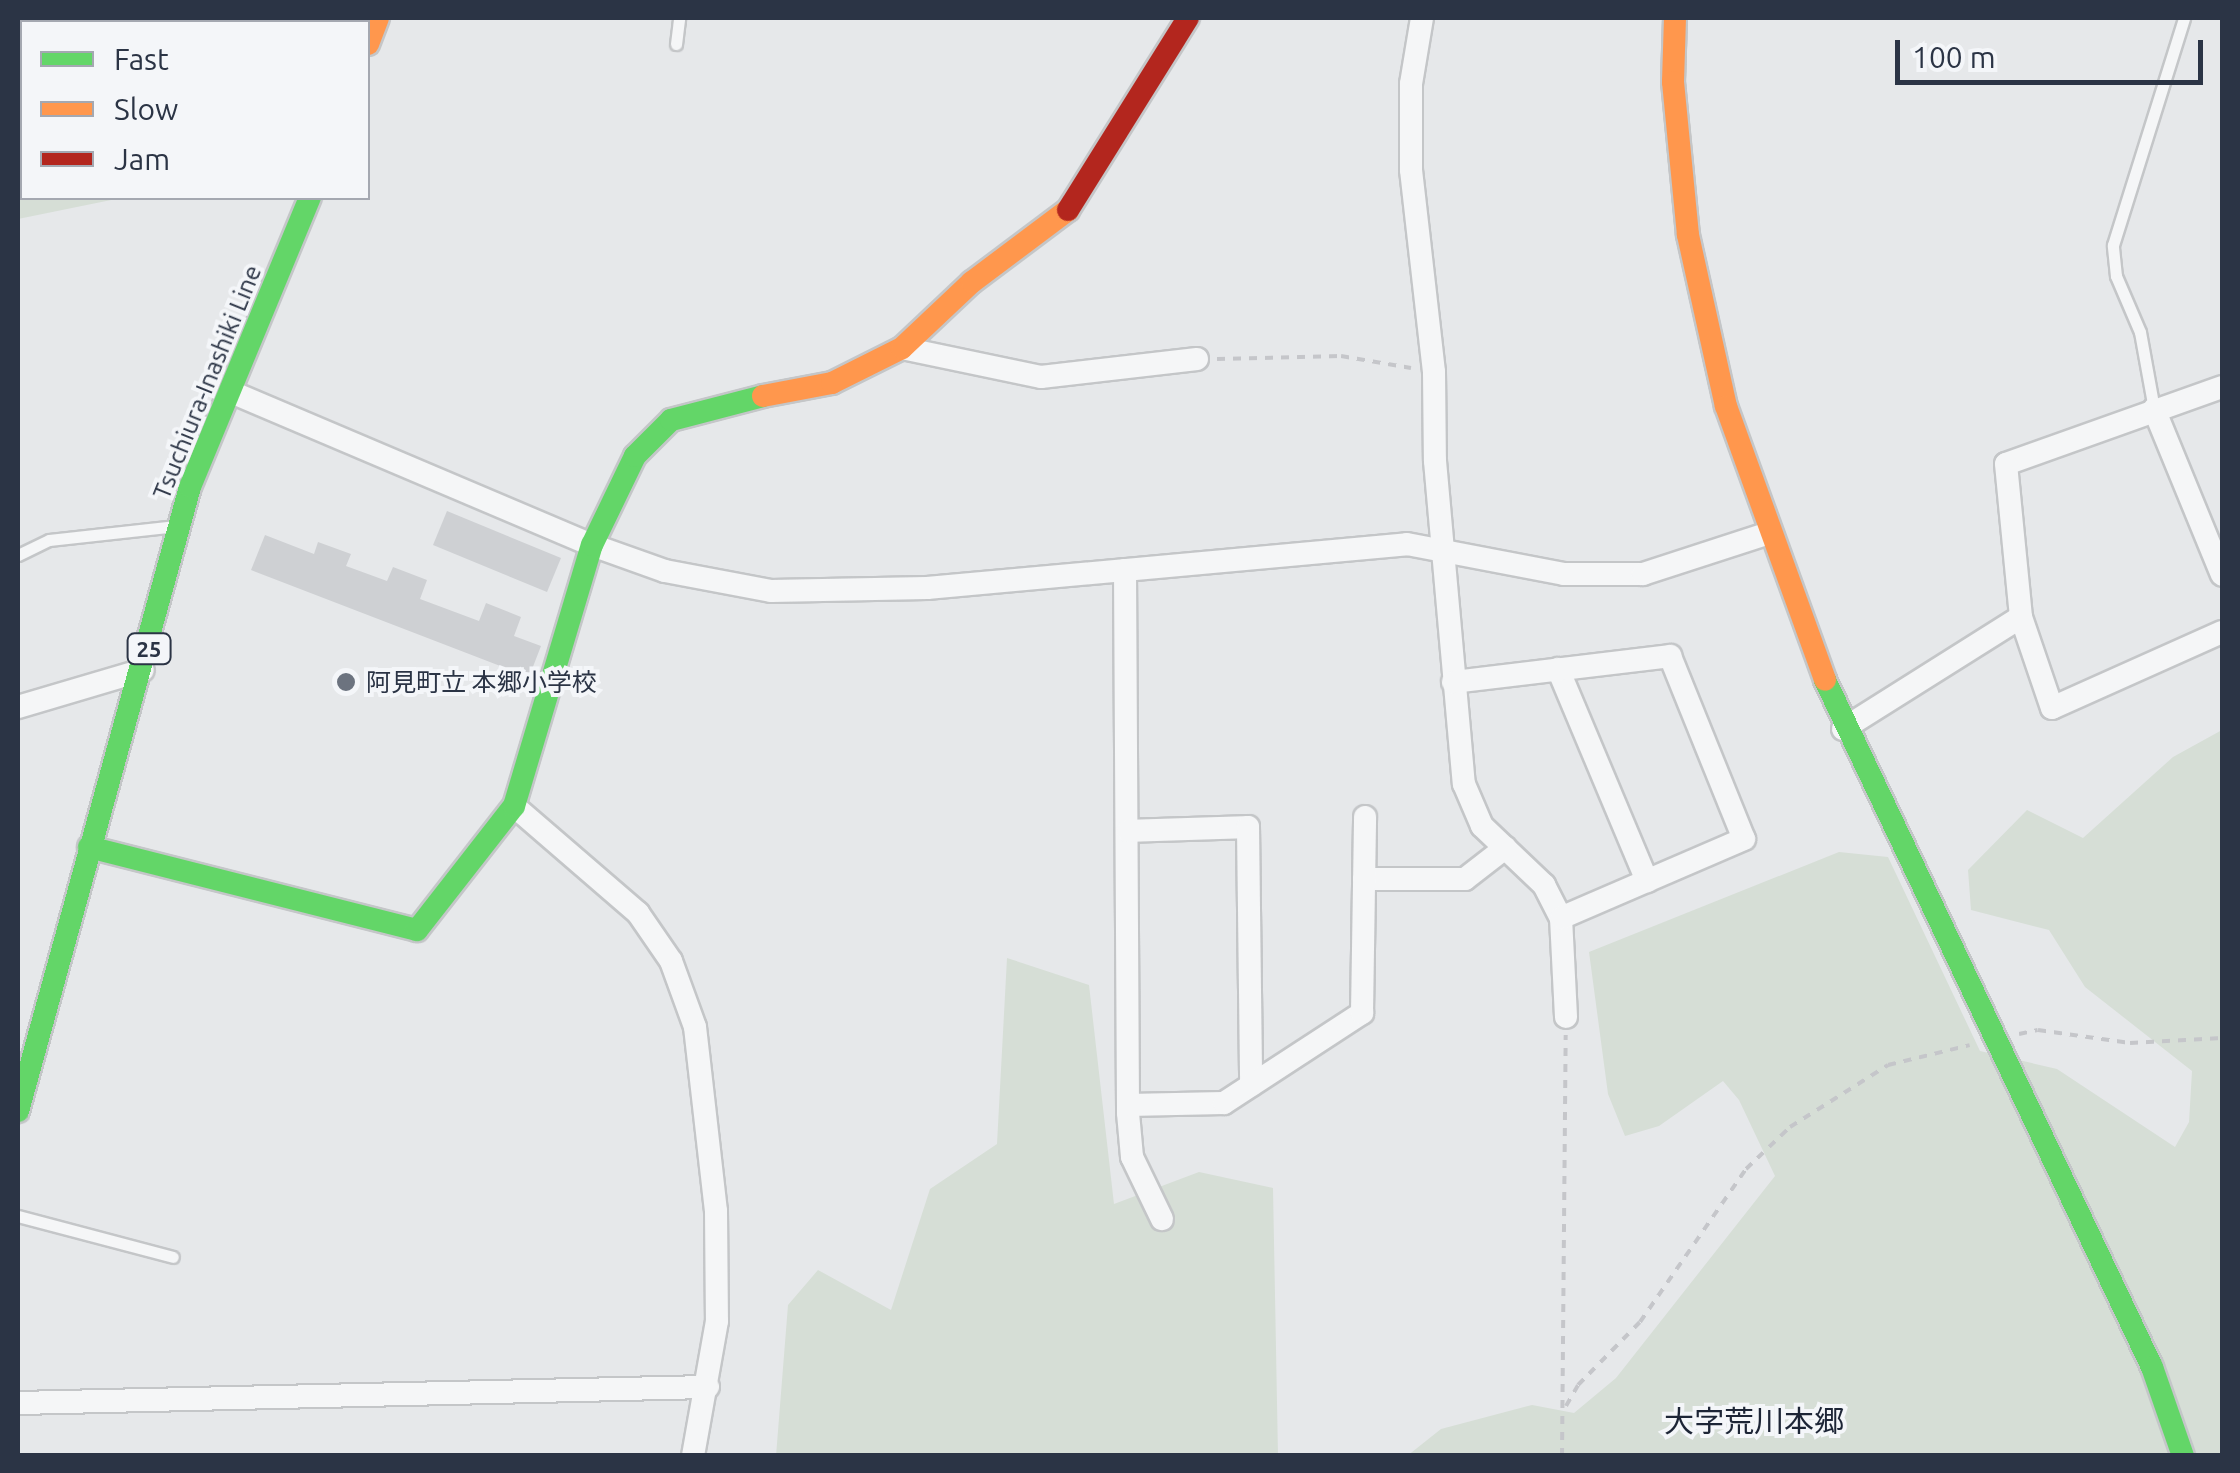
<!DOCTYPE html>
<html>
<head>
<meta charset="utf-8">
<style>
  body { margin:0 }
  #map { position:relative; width:2240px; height:1473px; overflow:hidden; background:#e6e8ea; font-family:Ubuntu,"Noto Sans JP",sans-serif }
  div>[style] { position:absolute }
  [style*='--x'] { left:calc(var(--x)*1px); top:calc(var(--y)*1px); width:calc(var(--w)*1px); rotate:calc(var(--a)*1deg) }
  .green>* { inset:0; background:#d6ded6 }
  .building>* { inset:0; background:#ced0d3 }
  .path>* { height:4px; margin-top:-2px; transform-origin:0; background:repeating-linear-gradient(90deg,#c5c6ca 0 8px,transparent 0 16px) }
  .roads { filter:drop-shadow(2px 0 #c4c6c8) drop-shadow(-2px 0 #c4c6c8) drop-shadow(0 2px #c4c6c8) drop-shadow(0 -2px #c4c6c8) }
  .lane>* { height:11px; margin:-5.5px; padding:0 5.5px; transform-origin:5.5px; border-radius:5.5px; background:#f5f6f7 }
  .street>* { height:22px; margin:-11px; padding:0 11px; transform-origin:11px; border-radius:11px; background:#f5f6f7 }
  .fast>* { height:22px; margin:-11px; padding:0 11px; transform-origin:11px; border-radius:11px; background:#63d668 }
  .slow>* { height:22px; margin:-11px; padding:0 11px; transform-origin:11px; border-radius:11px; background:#ff974d }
  .jam>* { height:22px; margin:-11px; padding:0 11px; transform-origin:11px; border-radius:11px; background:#b3261e }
  .dots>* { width:28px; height:28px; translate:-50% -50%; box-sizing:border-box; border:5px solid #f4f6f9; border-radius:50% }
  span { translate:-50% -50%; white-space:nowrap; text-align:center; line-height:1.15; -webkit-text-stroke:8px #f4f6f9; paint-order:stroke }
  .shield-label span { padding:2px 8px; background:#f4f6f9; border:2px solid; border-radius:8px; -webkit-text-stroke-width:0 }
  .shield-label { font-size:22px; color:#2b3445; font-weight:700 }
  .street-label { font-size:25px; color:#2b3445 }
  .poi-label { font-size:25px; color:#2b3445 }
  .left { translate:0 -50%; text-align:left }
  .quarter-label { font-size:30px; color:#1d2536 }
  .frame { position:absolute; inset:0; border:20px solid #2b3445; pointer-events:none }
  .legend { position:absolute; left:20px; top:20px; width:350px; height:180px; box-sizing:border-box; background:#f4f6f9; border:2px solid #a4a8b1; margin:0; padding:12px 18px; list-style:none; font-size:30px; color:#2b3445 }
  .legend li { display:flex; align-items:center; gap:20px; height:50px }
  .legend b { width:50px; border:2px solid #a4a8b1 }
  .scale { position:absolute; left:1895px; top:40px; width:308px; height:45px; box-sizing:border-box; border:5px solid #2b3445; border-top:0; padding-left:12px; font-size:30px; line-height:35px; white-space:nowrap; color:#2b3445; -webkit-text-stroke:8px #f4f6f9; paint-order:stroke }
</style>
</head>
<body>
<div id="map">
  <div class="green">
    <div style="clip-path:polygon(18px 18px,174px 18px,22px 22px,22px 198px,121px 198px,18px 219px)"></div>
    <div style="clip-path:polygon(2222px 730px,2222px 1455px,1407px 1456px,1441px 1429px,1532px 1405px,1574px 1413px,1616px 1378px,1775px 1176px,1739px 1100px,1723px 1081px,1659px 1126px,1625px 1136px,1608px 1094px,1589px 952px,1839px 852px,1888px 857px,1980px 1051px,2057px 1069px,2175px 1147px,2189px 1122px,2192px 1071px,2085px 987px,2049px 930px,1971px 910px,1968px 870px,2027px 810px,2083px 838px,2173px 757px)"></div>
    <div style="clip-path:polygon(1007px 958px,1089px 985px,1114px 1204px,1199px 1172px,1273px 1188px,1278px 1455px,776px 1456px,788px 1305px,818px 1270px,891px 1310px,930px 1189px,997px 1144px)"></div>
  </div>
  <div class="building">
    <div style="clip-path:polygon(447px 511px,561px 558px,547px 592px,433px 545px)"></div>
    <div style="clip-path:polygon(265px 535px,314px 554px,318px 542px,351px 554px,346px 566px,387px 581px,393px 567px,427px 580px,420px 599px,479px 621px,486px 603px,521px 617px,514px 636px,541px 646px,529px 677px,251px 570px)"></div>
  </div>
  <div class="path">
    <div style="--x:1217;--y:359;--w:124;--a:-1.4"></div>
    <div style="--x:1341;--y:356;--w:71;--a:9.7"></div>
    <div style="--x:2019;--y:1034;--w:19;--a:-12"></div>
    <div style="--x:2038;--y:1030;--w:93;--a:8"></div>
    <div style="--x:2130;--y:1043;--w:92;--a:-3.1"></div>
    <div style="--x:1566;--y:1406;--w:24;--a:-60"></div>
    <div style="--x:1578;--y:1385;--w:88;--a:-45.5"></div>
    <div style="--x:1640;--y:1322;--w:186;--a:-55.3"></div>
    <div style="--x:1746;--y:1169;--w:61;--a:-43.7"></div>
    <div style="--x:1790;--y:1127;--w:116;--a:-32.3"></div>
    <div style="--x:1888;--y:1065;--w:84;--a:-13.7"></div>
    <div style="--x:1562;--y:1456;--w:421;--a:-89.5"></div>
  </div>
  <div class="roads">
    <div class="lane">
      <div style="--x:676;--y:44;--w:26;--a:-83"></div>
      <div style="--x:2154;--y:409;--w:78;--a:-100.3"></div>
      <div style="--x:2140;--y:332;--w:61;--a:-113.2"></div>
      <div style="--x:2116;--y:276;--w:31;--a:-96"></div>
      <div style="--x:2113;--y:245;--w:238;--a:-72.6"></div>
      <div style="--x:18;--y:555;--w:34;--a:-26"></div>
      <div style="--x:49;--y:540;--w:128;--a:-6.3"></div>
      <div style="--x:18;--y:1216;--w:160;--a:14.8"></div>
    </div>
    <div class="street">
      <div style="--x:341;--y:18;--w:14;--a:17"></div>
      <div style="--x:1422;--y:18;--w:67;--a:99.5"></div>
      <div style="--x:1411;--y:84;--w:86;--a:90"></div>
      <div style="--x:1411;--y:170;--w:203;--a:83.5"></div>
      <div style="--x:1434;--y:372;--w:89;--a:89.4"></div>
      <div style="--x:1435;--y:461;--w:324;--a:84.9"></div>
      <div style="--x:1464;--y:784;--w:46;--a:66.8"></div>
      <div style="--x:1482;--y:826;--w:86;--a:43.6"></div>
      <div style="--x:1544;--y:885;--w:37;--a:63"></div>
      <div style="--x:1561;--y:918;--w:99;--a:87.1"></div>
      <div style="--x:902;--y:348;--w:142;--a:11.8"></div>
      <div style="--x:1041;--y:377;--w:157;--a:-6.6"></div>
      <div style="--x:2222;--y:387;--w:229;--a:160.4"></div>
      <div style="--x:2006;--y:464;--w:154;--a:84.4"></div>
      <div style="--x:2021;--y:617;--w:96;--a:71.2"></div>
      <div style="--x:2052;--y:708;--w:186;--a:-24.1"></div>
      <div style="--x:231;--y:392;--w:392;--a:23"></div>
      <div style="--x:592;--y:545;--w:77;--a:19.6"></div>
      <div style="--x:665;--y:571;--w:108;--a:10.7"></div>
      <div style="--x:771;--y:591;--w:156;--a:-1.1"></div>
      <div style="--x:927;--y:588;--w:482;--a:-5.2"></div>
      <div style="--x:1407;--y:544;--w:160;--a:10.8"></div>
      <div style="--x:1564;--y:574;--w:79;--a:0"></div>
      <div style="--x:1643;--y:574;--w:133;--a:-18"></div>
      <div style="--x:2154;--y:409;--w:179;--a:67.7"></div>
      <div style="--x:1125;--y:570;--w:543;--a:89.68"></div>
      <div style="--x:1128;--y:1113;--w:44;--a:84.8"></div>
      <div style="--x:1132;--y:1157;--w:69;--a:64.2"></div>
      <div style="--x:1558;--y:669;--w:230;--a:67.2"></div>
      <div style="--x:1453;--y:682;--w:219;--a:-6.8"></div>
      <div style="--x:1670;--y:656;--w:197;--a:68"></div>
      <div style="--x:1744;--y:839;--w:199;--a:156.7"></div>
      <div style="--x:18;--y:707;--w:130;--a:-16.5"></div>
      <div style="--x:1843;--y:729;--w:210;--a:-32.2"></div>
      <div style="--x:514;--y:806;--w:164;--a:40.8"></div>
      <div style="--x:638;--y:913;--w:58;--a:55.5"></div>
      <div style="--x:671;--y:961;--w:70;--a:70"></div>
      <div style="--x:695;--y:1027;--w:185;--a:83.5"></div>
      <div style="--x:716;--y:1211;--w:110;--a:89.5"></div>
      <div style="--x:717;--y:1321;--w:137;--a:100.1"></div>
      <div style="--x:1128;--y:831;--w:120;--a:-1.9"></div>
      <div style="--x:1248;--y:827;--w:258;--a:89.3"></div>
      <div style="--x:1364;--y:879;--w:101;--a:0"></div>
      <div style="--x:1465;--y:879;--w:51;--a:-37.8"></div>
      <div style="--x:1128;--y:1105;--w:96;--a:-1.2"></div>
      <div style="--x:1224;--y:1103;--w:165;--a:-33.1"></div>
      <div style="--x:1362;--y:1013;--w:196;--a:-89.1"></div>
      <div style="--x:18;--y:1403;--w:690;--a:-1.33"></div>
    </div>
    <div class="fast">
      <div style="--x:1825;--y:680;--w:761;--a:64.55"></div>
      <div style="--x:2152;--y:1367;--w:94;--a:70.8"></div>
      <div style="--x:89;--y:847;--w:338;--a:14.2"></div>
      <div style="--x:417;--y:930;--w:157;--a:-52"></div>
      <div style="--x:514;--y:806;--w:272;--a:-73.4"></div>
      <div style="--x:592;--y:545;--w:99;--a:-64.2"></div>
      <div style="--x:635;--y:456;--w:51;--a:-45"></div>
      <div style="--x:671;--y:420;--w:95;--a:-14.6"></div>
      <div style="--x:18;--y:1111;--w:647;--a:-74.59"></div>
      <div style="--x:190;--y:487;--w:313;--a:-67.5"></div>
    </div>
    <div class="slow">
      <div style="--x:1675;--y:18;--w:64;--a:91.8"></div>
      <div style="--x:1673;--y:82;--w:154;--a:84.4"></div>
      <div style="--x:1688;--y:235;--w:175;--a:77.5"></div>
      <div style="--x:1726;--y:406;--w:291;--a:70.1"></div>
      <div style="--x:368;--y:44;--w:28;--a:-69"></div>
      <div style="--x:763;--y:396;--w:70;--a:-10.7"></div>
      <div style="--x:832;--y:383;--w:78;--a:-26.6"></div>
      <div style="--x:902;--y:348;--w:96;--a:-43.3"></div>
      <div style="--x:972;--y:282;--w:120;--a:-36.9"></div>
    </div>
    <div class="jam">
      <div style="--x:1068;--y:210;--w:226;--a:-58"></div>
    </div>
  </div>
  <div class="dots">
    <div style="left:346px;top:682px;background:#6c737f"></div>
  </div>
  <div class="shield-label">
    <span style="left:149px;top:649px">25</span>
  </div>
  <div class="street-label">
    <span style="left:207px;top:382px;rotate:-68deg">Tsuchiura-Inashiki Line</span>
  </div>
  <div class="poi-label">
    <span class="left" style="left:366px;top:682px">阿見町立 本郷小学校</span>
  </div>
  <div class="quarter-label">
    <span style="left:1754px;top:1421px">大字荒川本郷</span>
  </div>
  <div class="frame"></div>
  <ul class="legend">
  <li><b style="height:12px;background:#63d668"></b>Fast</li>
  <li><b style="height:12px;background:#ff974d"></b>Slow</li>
  <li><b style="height:12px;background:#b3261e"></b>Jam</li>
  </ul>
  <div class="scale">100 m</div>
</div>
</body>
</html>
